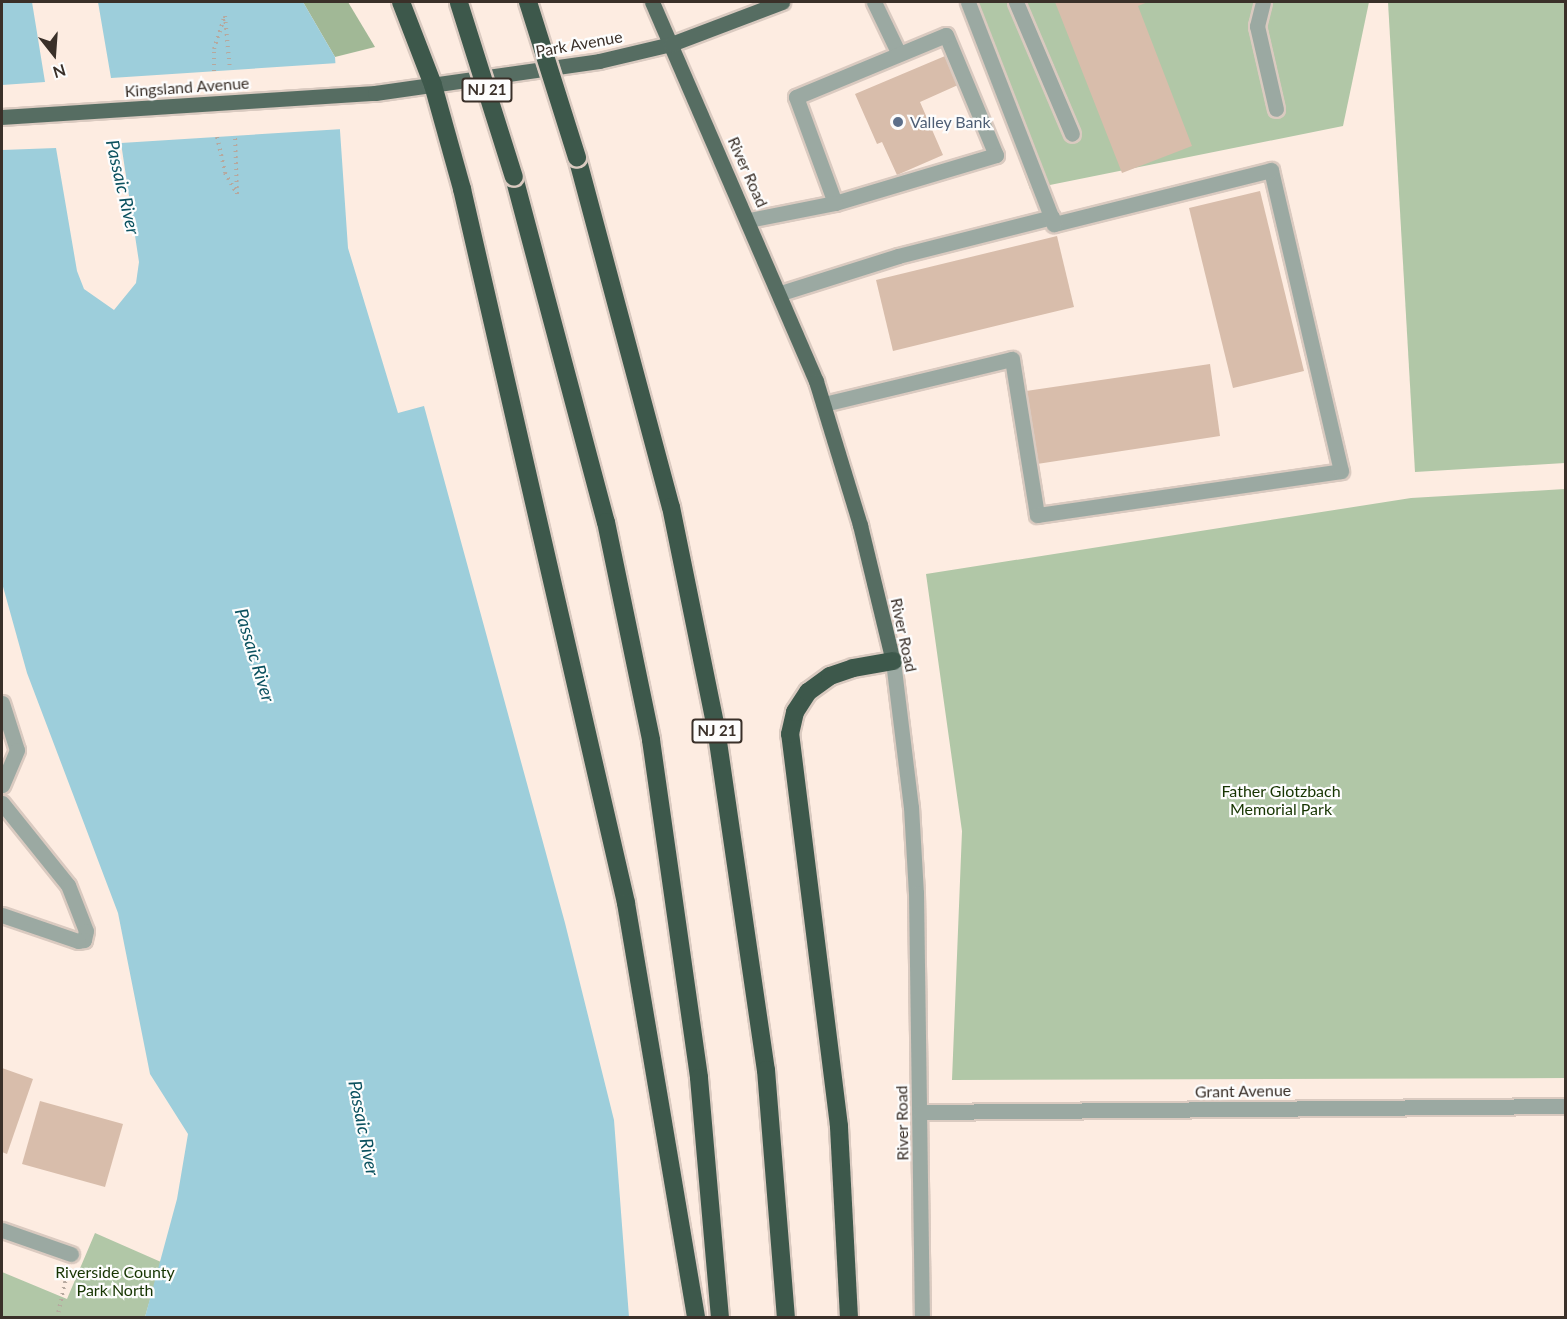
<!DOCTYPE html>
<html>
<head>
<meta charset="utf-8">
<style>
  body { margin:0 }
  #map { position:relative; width:1567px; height:1319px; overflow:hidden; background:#fdece1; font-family:Lato,sans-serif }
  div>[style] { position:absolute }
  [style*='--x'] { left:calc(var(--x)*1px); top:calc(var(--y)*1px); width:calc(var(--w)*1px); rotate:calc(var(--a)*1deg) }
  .green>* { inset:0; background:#b1c7a7 }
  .forest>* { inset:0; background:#a1b896 }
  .water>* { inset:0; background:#9dcedb }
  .pier>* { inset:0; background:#fdece1 }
  .building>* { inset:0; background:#d8bdab }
  .path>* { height:4px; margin-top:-2px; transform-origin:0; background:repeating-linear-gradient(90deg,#b6a89e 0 1.5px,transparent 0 6px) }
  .roads { filter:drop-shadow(2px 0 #dacac0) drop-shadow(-2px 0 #dacac0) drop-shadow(0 2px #dacac0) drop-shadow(0 -2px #dacac0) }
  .minor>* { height:15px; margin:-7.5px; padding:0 7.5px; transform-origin:7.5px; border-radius:7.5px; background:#9ba9a2 }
  .major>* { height:15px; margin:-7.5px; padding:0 7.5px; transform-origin:7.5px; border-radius:7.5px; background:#566d62 }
  .highway>* { height:18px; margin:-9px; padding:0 9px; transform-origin:9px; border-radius:9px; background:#3d584b }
  .bridges { filter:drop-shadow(2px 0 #dacac0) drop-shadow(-2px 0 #dacac0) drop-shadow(0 2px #dacac0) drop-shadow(0 -2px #dacac0) }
  .highway-bridge>* { height:18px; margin:-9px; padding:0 9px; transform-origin:9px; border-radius:9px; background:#3d584b }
  .dots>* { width:16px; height:16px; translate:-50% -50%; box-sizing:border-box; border:3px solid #fdfdfd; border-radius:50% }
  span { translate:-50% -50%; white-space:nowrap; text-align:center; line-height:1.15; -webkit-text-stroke:4.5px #fdfdfd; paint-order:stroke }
  .shield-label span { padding:2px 4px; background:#fdfdfd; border:2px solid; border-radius:4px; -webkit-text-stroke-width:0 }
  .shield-label { font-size:15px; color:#3a3029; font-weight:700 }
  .street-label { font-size:16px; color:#3a3029 }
  .service-label { font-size:16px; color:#4e5e75 }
  .left { translate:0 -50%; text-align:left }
  .park-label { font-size:16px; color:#163401 }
  .water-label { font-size:18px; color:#09505e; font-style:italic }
  .frame { position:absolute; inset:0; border:3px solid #3a3029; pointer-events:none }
  .north { position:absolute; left:24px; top:24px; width:60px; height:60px; -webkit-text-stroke:4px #fdfdfd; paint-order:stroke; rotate:163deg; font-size:16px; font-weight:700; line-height:24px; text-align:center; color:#3a3029 }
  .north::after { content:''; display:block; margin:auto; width:21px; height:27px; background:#3a3029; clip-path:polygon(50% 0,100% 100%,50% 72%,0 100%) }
</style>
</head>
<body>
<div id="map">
  <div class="green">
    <div style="clip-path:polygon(962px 2px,1369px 2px,1343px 126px,1030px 189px)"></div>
    <div style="clip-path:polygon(1388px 2px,1565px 2px,1565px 463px,1415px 472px)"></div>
    <div style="clip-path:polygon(1565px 489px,1565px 1078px,952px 1080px,962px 831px,926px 574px,1411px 498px)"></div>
    <div style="clip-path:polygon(95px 1233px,161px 1262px,145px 1317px,2px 1317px,2px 1272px,67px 1299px)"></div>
  </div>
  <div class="forest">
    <div style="clip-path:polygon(303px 2px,348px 2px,375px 47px,335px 57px)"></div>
  </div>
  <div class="water">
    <div style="clip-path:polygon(2px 2px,303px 2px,335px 57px,348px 248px,398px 413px,424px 406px,565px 923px,614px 1120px,629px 1317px,145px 1317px,177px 1199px,188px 1134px,150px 1074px,118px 913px,27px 673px,2px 583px)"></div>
  </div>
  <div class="pier">
    <div style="clip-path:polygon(32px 2px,98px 2px,111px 78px,338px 63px,343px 129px,121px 143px,139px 262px,136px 283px,114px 310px,84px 289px,77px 271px,56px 148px,2px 150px,2px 85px,45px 82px)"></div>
  </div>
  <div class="building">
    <div style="clip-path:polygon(1055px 2px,1148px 2px,1138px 6px,1192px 146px,1122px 173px)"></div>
    <div style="clip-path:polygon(945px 56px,958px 85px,920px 102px,943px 155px,897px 175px,882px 142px,877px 144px,855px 94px)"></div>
    <div style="clip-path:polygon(1260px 191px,1304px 371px,1233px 388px,1189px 208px)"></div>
    <div style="clip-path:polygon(1057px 236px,1074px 307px,893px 351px,876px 280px)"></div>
    <div style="clip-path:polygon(1210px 364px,1220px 436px,1037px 464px,1026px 391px)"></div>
    <div style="clip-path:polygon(2px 1068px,33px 1079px,7px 1154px,2px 1152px)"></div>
    <div style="clip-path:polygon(40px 1101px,123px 1124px,105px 1187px,22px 1164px)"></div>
  </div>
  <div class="path">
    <div style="--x:214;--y:71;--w:22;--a:-90"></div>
    <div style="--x:214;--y:49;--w:35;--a:-72"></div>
    <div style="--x:225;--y:16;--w:54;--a:84.7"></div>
    <div style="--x:217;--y:137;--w:37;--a:77"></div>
    <div style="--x:225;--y:173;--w:24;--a:60"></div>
    <div style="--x:237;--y:194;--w:58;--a:-92"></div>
    <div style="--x:57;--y:1318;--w:45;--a:-77.2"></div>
  </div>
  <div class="roads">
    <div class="minor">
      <div style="--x:874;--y:2;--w:55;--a:64.4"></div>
      <div style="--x:1016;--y:2;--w:143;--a:67"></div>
      <div style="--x:1263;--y:2;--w:25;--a:104"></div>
      <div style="--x:1257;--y:26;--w:85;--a:77.1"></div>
      <div style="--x:946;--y:35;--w:130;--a:67.4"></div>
      <div style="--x:996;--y:155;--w:168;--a:163.4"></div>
      <div style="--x:835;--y:203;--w:113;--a:-110.2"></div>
      <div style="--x:796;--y:97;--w:162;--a:-22.5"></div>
      <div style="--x:749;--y:220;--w:88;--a:-11.2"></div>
      <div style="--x:781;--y:293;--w:123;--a:-17.5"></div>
      <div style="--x:898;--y:256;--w:159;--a:-14.2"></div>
      <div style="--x:824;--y:404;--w:193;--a:-13.5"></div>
      <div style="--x:1012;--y:359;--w:158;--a:80.9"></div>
      <div style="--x:1037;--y:515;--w:307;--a:-8.2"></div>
      <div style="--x:1341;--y:471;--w:309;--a:-103.1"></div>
      <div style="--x:1271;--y:170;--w:224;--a:166"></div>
      <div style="--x:1054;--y:224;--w:238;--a:-111.2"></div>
      <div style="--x:893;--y:661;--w:147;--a:83"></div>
      <div style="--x:911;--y:807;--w:86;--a:86.7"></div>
      <div style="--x:916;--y:893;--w:425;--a:89.2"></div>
      <div style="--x:2;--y:703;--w:49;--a:72.3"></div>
      <div style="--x:17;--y:750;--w:38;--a:113"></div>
      <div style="--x:2;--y:803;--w:105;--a:51.2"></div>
      <div style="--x:68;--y:885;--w:49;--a:68.6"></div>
      <div style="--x:86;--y:931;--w:9;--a:103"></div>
      <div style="--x:84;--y:940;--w:6;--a:171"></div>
      <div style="--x:78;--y:941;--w:80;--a:-161.1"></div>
      <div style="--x:920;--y:1112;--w:646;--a:-0.53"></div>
      <div style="--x:2;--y:1230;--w:73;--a:19.2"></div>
    </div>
    <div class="major">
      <div style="--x:652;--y:2;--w:413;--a:66.6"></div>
      <div style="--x:816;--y:381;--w:151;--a:73"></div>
      <div style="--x:860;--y:525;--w:140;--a:76.4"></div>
      <div style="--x:2;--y:117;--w:374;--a:-3.7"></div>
      <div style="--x:375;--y:93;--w:226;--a:-8.1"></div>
      <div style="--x:599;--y:61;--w:74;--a:-13.3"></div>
      <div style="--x:671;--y:44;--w:119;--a:-20.7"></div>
    </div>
    <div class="highway">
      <div style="--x:401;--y:2;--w:89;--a:68.9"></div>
      <div style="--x:433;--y:85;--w:108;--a:74.4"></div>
      <div style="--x:462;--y:189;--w:733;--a:77.06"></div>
      <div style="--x:626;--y:903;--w:421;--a:80.4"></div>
      <div style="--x:577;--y:157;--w:362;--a:75"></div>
      <div style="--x:671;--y:507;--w:226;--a:78.5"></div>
      <div style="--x:716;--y:728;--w:346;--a:81.7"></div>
      <div style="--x:766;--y:1070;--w:249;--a:85.4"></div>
      <div style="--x:514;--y:177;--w:357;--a:75.1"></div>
      <div style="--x:606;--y:522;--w:223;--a:78.3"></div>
      <div style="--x:651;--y:740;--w:341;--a:81.9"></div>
      <div style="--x:699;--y:1078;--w:241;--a:85"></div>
      <div style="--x:849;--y:1318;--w:192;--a:-93"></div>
      <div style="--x:839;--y:1126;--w:395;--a:-97.1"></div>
      <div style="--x:790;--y:734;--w:23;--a:-77"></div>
      <div style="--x:795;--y:712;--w:24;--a:-57"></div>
      <div style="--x:808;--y:692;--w:27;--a:-36"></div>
      <div style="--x:830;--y:676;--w:24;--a:-19"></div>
      <div style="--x:853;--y:668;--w:41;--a:-9.9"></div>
    </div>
  </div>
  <div class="bridges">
    <div class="highway-bridge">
      <div style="--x:528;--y:2;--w:163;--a:72.5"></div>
      <div style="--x:459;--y:3;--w:182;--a:72.5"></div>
    </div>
  </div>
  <div class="dots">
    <div style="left:898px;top:122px;background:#5c6f8a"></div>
  </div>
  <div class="shield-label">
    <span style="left:487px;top:90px">NJ 21</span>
    <span style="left:717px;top:731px">NJ 21</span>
  </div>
  <div class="street-label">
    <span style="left:579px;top:44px;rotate:-10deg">Park Avenue</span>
    <span style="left:187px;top:87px;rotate:-4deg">Kingsland Avenue</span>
    <span style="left:748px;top:172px;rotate:66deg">River Road</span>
    <span style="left:904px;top:635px;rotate:78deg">River Road</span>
    <span style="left:1243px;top:1091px;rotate:-1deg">Grant Avenue</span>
    <span style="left:902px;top:1123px;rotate:-91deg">River Road</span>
  </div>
  <div class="service-label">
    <span class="left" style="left:910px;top:122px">Valley Bank</span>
  </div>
  <div class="park-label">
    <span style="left:1281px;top:800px">Father Glotzbach<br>Memorial Park</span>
    <span style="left:115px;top:1281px">Riverside County<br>Park North</span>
  </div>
  <div class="water-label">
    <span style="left:123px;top:187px;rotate:77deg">Passaic River</span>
    <span style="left:255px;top:655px;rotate:73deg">Passaic River</span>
    <span style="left:364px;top:1128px;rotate:79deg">Passaic River</span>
  </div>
  <div class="frame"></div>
  <div class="north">N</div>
</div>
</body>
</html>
